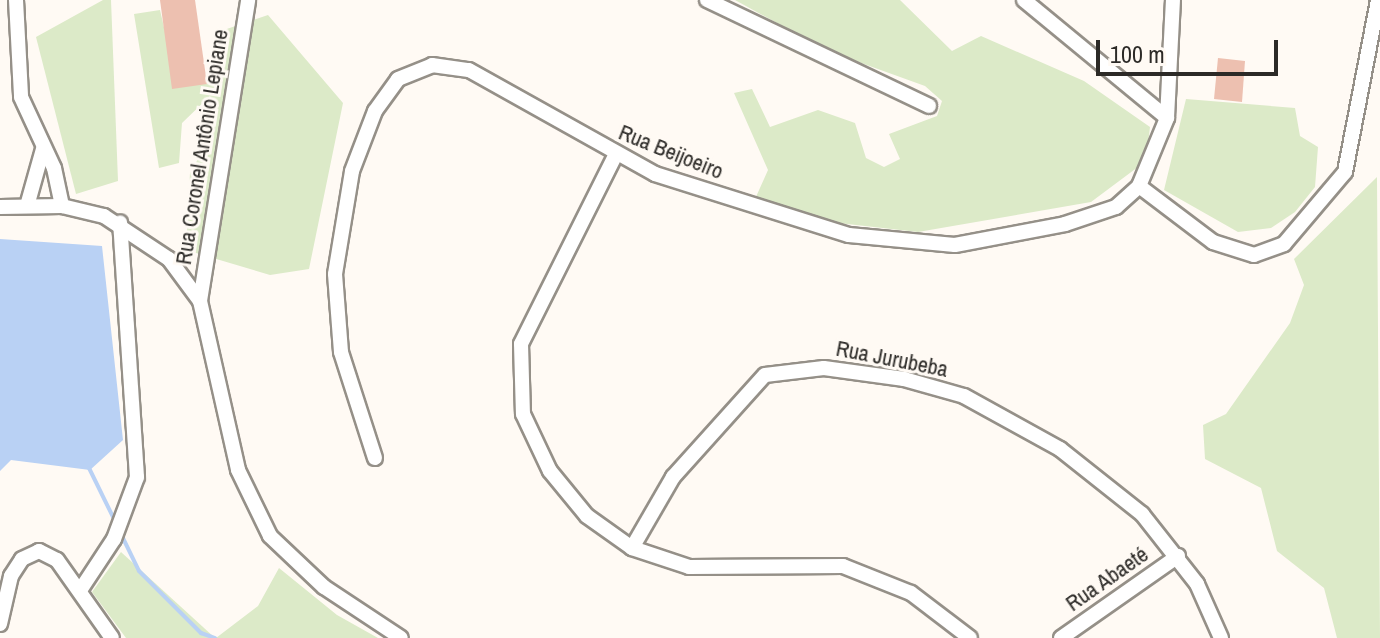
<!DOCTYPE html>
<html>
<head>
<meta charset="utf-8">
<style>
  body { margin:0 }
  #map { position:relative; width:1380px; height:638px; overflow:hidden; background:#fffaf4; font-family:"Archivo Narrow",sans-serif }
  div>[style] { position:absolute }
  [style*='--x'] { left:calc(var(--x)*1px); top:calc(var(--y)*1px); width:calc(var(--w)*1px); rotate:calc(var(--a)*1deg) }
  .green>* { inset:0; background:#dceac8 }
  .water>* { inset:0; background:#b9d1f4 }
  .stream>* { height:4px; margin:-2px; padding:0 2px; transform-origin:2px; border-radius:2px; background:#b9d1f4 }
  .building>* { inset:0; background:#edc0b0 }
  .roads { filter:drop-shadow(2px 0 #959088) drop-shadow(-2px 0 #959088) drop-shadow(0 2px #959088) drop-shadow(0 -2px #959088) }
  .street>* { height:14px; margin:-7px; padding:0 7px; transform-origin:7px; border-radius:7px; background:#fff }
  span { translate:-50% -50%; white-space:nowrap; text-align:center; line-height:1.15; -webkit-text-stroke:6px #fffaf4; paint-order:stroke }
  .street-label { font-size:22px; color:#2c2a27 }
  .scale { position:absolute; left:1096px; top:40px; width:182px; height:36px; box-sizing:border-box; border:4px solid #2c2a27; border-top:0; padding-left:10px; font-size:24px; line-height:28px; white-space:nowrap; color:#2c2a27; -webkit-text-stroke:6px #fffaf4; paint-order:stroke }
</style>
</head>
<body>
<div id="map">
  <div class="green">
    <div style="clip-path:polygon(103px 0,111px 0,118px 181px,76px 194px,36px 37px)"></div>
    <div style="clip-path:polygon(735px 0,900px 0,952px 51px,981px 36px,1084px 81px,1150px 127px,1146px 161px,1091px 202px,918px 232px,803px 219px,755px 199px,768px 170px,734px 93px,752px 89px,770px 127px,818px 110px,855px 123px,866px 158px,884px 167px,900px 159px,889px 134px,937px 116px,942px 101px,925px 86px,828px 51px)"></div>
    <div style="clip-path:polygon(160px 10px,178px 88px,215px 73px,215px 33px,268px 15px,343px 103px,309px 269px,270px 275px,186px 250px,190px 173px,202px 152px,195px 137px,216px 107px,210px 96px,182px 123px,179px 163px,159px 168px,134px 14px)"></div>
    <div style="clip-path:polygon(1186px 99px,1295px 108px,1300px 136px,1318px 147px,1315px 187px,1295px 212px,1271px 228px,1238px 232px,1164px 190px)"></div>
    <div style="clip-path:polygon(1377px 177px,1380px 638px,1337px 638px,1324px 588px,1277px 551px,1261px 488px,1205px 459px,1203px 425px,1226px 414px,1290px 323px,1304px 285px,1294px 259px)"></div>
    <div style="clip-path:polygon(121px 552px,215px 638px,126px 638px,92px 592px)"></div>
    <div style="clip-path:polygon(279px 568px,337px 615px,378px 638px,216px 638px,258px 606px)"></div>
  </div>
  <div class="water">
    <div style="clip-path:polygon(0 239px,102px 246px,123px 440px,90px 470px,11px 460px,0 471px)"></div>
  </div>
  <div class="stream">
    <div style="--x:89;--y:468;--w:59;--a:63.9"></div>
    <div style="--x:120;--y:532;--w:43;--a:64"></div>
    <div style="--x:139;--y:571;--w:88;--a:45"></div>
    <div style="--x:201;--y:633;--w:15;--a:20"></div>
  </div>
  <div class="building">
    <div style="clip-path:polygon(160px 0,195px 0,207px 84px,172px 89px)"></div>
    <div style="clip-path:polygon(1218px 58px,1245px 61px,1242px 102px,1214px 99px)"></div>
  </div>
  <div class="roads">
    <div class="street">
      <div style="--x:16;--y:0;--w:97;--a:87"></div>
      <div style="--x:21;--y:97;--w:78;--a:65.1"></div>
      <div style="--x:54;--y:168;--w:39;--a:78"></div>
      <div style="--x:707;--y:0;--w:246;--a:25.5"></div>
      <div style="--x:1024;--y:0;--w:185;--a:39.5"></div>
      <div style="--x:615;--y:156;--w:210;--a:116.6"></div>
      <div style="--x:521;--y:344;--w:70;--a:88.4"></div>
      <div style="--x:523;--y:414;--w:63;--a:64.7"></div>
      <div style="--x:550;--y:471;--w:58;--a:50.6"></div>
      <div style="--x:587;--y:516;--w:55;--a:35.4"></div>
      <div style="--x:632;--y:548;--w:60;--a:18.4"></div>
      <div style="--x:689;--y:567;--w:154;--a:-0.4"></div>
      <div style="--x:843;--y:566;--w:73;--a:21.7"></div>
      <div style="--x:911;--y:593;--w:74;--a:37.3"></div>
      <div style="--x:1139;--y:186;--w:93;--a:37.1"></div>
      <div style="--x:1213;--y:242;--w:43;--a:17.6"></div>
      <div style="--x:1254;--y:255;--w:32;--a:-20"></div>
      <div style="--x:1284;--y:244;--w:94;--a:-49.7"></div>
      <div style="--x:1345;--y:172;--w:175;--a:-79.1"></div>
      <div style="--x:27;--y:206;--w:59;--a:-74.3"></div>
      <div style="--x:0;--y:207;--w:62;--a:-0.9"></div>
      <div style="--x:62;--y:206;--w:43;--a:13.4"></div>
      <div style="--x:104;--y:216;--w:78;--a:33.5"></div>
      <div style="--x:169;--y:259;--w:52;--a:53.6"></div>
      <div style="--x:200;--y:301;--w:173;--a:77.3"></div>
      <div style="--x:238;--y:470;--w:73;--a:64.1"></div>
      <div style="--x:270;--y:536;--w:74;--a:43.4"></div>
      <div style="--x:324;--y:587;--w:92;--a:33.5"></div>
      <div style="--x:200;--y:301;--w:305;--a:-80.9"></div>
      <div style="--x:375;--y:458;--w:111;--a:-107.8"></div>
      <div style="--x:341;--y:352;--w:78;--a:-94.4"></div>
      <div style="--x:335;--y:274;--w:104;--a:-80.6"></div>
      <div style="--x:352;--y:171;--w:64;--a:-69"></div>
      <div style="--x:375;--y:111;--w:39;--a:-54"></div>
      <div style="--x:398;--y:79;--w:37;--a:-22"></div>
      <div style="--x:432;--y:65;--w:37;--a:8"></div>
      <div style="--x:469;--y:70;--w:213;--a:29.2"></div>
      <div style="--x:655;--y:174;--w:203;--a:17.5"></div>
      <div style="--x:849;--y:235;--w:106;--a:5.4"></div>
      <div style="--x:955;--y:245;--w:112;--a:-10.8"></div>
      <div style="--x:1065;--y:224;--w:54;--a:-18.4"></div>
      <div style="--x:1116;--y:207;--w:31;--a:-42"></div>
      <div style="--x:1139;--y:186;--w:74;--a:-67.6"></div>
      <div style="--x:1167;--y:118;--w:118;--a:-87.1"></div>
      <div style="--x:632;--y:548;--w:82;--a:-60"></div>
      <div style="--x:673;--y:477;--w:137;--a:-48"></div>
      <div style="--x:765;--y:375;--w:59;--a:-6.8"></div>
      <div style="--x:824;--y:368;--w:81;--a:7.8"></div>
      <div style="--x:904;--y:379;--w:62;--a:15.8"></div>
      <div style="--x:964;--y:396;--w:110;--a:28.9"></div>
      <div style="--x:1060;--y:449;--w:105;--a:38.4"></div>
      <div style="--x:1142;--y:514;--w:89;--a:51.8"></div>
      <div style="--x:1197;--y:584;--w:59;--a:66"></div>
      <div style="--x:81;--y:589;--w:60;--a:-56.6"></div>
      <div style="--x:114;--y:539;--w:66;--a:-69.6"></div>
      <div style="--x:137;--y:477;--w:255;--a:-93.8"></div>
      <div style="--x:0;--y:624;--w:49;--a:-77.1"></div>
      <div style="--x:11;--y:576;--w:20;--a:-57"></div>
      <div style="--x:22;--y:559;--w:19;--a:-25"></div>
      <div style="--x:39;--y:551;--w:20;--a:27"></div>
      <div style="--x:57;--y:560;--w:95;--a:54.8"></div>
      <div style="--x:1061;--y:638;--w:143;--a:-35"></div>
    </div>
  </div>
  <div class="street-label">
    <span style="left:202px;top:147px;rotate:-81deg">Rua Coronel Antônio Lepiane</span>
    <span style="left:671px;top:152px;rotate:22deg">Rua Beijoeiro</span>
    <span style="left:892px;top:359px;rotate:11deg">Rua Jurubeba</span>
    <span style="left:1107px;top:579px;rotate:-35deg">Rua Abaeté</span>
  </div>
  <div class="scale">100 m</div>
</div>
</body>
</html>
